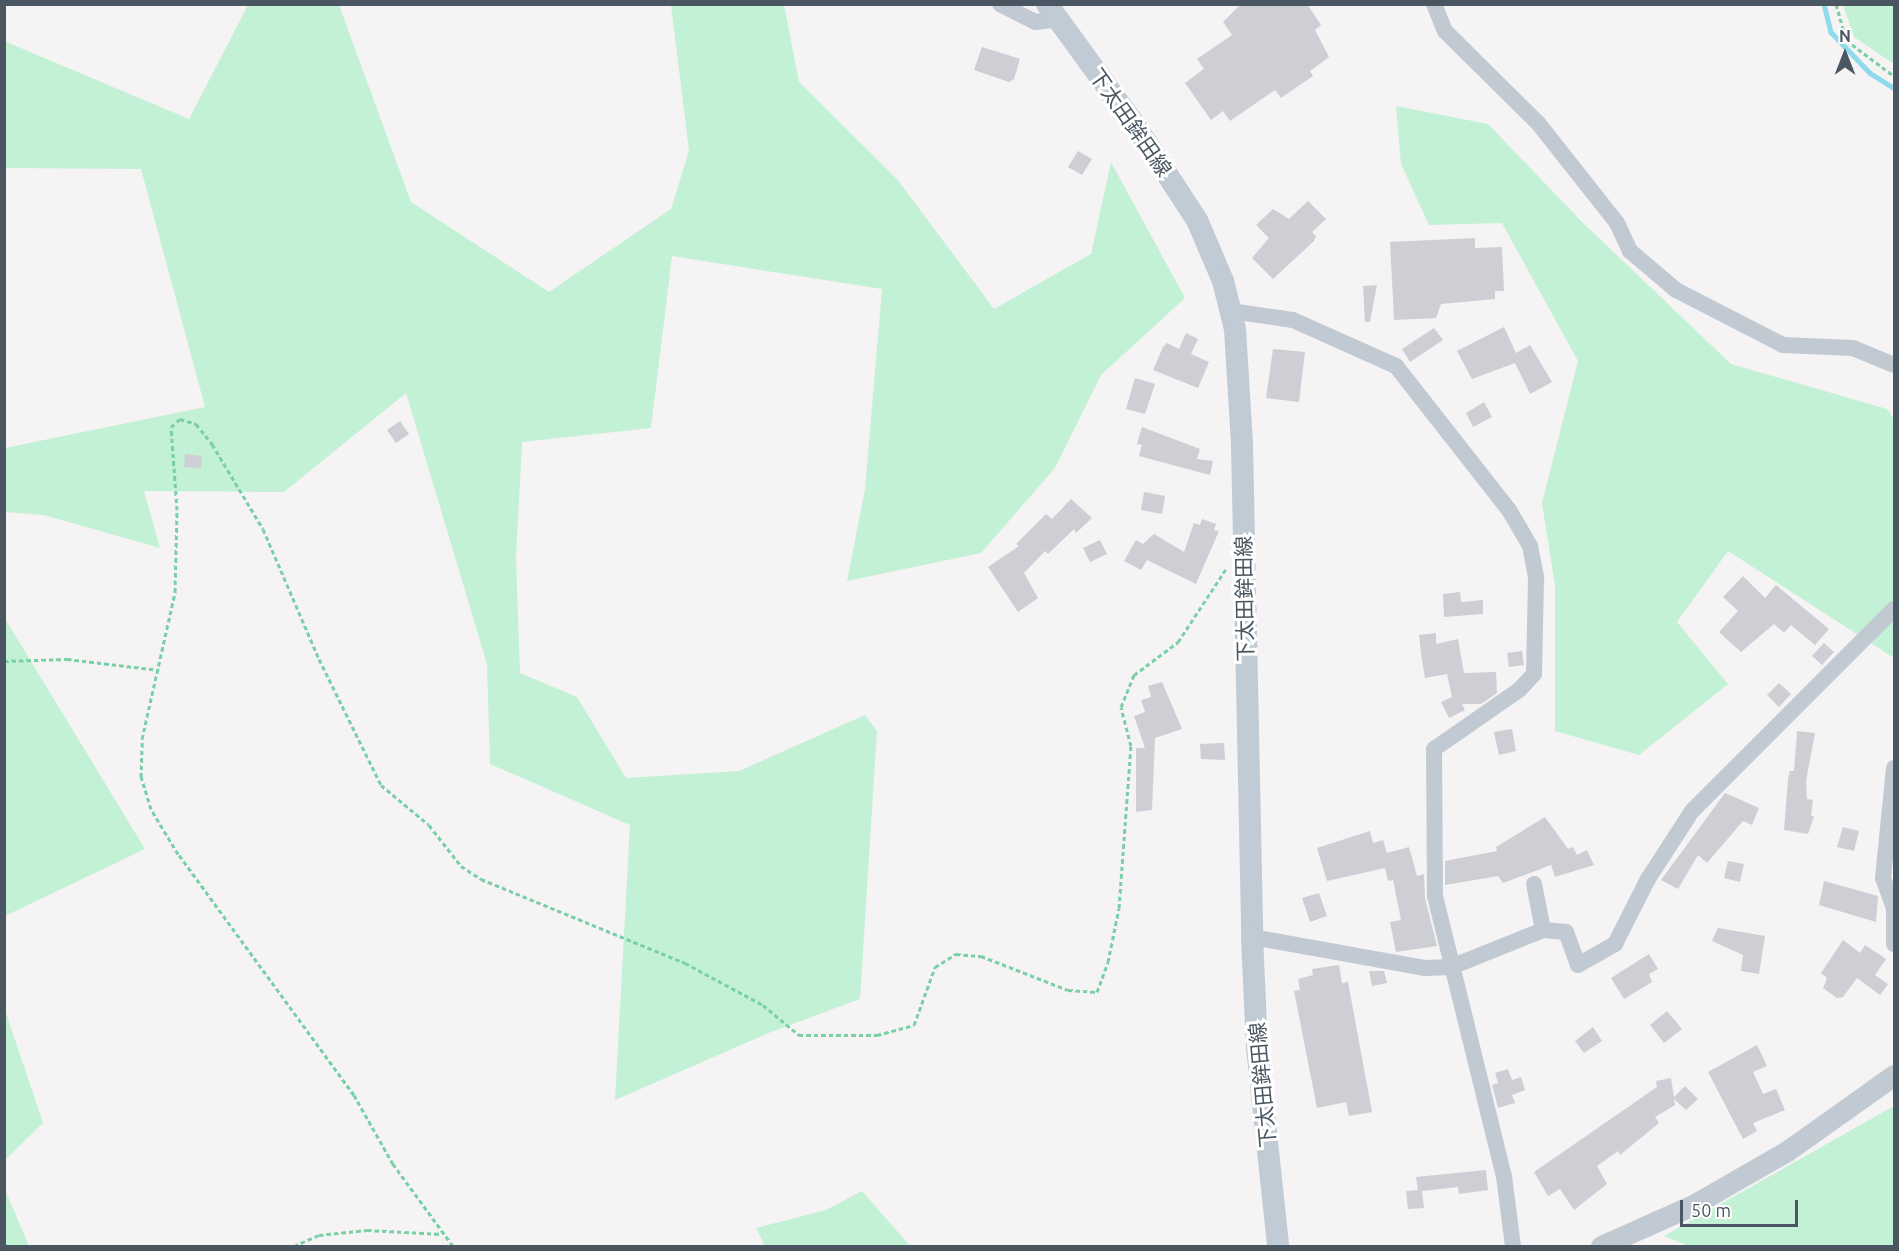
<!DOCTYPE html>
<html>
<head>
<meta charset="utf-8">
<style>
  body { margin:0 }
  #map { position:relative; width:1899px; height:1251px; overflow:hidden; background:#f5f3f3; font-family:Ubuntu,"Noto Sans JP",sans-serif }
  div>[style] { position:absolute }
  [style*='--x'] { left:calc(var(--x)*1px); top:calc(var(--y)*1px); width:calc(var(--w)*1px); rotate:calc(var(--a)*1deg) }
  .green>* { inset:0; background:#c3f1d5 }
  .stream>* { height:4.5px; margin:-2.25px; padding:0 2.25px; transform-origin:2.25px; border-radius:2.25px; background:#90daee }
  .building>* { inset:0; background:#cdcfd5 }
  .path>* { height:3px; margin-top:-1.5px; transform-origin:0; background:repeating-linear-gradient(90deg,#7ad0a6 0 4.5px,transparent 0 7.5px) }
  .minor>* { height:16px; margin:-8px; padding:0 8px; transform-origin:8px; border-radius:8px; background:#c1cad2 }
  .tertiary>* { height:21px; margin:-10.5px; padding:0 10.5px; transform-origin:10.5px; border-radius:10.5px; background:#c1cad2 }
  .secondary>* { height:22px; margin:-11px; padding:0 11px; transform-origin:11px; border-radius:11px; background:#c1cbd6 }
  span { translate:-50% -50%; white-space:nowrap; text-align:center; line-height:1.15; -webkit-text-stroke:6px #fff; paint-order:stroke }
  .street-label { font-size:21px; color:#4a5661 }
  .frame { position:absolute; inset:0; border:6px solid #4a5661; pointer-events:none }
  .north { position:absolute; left:1815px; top:24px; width:60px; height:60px; -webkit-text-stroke:4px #fff; paint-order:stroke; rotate:0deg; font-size:16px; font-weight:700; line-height:24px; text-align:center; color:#4a5661 }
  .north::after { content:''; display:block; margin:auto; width:21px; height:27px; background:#4a5661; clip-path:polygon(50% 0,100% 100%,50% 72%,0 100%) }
  .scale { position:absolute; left:1680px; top:1200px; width:118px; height:27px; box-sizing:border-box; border:3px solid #4a5661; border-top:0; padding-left:8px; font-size:18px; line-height:21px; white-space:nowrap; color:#4a5661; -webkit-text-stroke:4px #fff; paint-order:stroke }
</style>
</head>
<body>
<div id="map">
  <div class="green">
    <div style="clip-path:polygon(248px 5px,339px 5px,411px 202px,549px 292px,671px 209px,689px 151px,671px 5px,784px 5px,799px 82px,897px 179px,994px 309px,1091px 254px,1111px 162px,1185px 298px,1101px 375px,1055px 468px,981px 553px,847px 581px,865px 489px,882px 289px,672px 256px,651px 428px,522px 442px,516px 558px,520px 673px,577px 697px,626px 778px,739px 771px,865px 715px,877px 731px,860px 999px,771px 1032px,615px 1100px,630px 825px,490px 764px,487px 664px,406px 393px,284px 492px,144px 491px,160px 548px,44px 515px,5px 512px,5px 448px,205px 407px,141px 169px,5px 168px,4px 41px,189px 119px)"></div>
    <div style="clip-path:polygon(1843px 5px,1894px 5px,1894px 64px,1854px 37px)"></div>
    <div style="clip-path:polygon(1396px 106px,1488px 124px,1581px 221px,1731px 364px,1887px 409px,1894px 419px,1894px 658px,1728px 551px,1677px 622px,1728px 684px,1639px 755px,1555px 731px,1555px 585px,1542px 503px,1578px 361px,1502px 223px,1429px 225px,1401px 164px)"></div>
    <div style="clip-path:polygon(4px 617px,145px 849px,5px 916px,4px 916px)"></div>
    <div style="clip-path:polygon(4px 1007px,43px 1123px,5px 1160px,4px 1160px)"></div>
    <div style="clip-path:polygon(1894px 1106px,1894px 1246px,1689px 1246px,1664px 1236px)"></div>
    <div style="clip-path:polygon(5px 1190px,29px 1246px,5px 1246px)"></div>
    <div style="clip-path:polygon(862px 1191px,910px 1246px,765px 1246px,756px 1228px,826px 1210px)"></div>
  </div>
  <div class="stream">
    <div style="--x:1824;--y:4;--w:29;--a:76"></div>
    <div style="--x:1831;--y:32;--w:57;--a:46.4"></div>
    <div style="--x:1870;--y:73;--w:28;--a:32"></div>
  </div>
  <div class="building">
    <div style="clip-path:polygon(1241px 4px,1307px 4px,1321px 25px,1315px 30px,1329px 57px,1310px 71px,1313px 76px,1281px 98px,1275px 90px,1230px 121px,1223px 111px,1211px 120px,1185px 83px,1204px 69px,1197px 59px,1232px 35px,1223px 22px)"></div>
    <div style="clip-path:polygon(982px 47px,1020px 59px,1014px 79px,1009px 82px,974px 70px)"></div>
    <div style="clip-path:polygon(1078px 151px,1092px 159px,1082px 175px,1068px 167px)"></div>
    <div style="clip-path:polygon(1308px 201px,1326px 219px,1312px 232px,1316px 236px,1314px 241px,1273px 279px,1252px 258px,1269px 238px,1256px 225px,1273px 209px,1289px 219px)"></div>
    <div style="clip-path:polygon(1475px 238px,1475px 248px,1502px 247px,1504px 291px,1495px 291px,1495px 299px,1441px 304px,1436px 318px,1394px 320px,1390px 242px)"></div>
    <div style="clip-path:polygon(1377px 285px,1370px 322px,1365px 322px,1363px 286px)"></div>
    <div style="clip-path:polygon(1504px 327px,1516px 353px,1530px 345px,1552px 382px,1530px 394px,1515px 363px,1472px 379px,1457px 351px)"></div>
    <div style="clip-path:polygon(1434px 328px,1443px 340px,1410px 362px,1402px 349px)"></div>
    <div style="clip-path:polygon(1186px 333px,1198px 339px,1191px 354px,1209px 362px,1198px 388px,1153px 370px,1163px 347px,1167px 343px,1179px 349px)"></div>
    <div style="clip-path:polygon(1273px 349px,1305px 352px,1299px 402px,1266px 398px)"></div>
    <div style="clip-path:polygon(1135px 378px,1155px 384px,1145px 414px,1126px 409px)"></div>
    <div style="clip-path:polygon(1484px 402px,1492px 417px,1473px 427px,1466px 413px)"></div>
    <div style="clip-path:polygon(400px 421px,409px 434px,396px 443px,387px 430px)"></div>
    <div style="clip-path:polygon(1142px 427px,1200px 449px,1197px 459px,1213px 461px,1210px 475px,1139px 456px,1142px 445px,1137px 444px)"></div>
    <div style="clip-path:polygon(185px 454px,202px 456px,201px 468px,184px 467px)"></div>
    <div style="clip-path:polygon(1144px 492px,1165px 496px,1162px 514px,1141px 510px)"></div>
    <div style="clip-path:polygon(1071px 499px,1092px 518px,1076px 533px,1074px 529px,1048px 554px,1045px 551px,1024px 573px,1038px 598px,1018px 612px,988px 567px,1019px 546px,1016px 544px,1046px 514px,1052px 519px)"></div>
    <div style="clip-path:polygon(1202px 519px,1216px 524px,1214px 530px,1219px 531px,1196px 584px,1147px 560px,1141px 570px,1124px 561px,1136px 540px,1143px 544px,1154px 534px,1184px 552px,1194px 523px,1200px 525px)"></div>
    <div style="clip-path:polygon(1100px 540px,1107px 554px,1090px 562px,1083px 548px)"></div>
    <div style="clip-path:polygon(1743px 576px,1765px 598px,1776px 585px,1829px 629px,1815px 645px,1791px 625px,1784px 633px,1774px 624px,1741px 652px,1719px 632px,1738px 611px,1723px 597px)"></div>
    <div style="clip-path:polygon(1460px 592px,1461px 602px,1483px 600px,1483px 614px,1444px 617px,1443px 594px)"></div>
    <div style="clip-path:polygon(1436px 633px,1436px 644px,1458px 639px,1464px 673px,1496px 672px,1497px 693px,1481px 704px,1462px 704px,1465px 710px,1449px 718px,1441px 702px,1452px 697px,1447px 674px,1425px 678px,1421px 654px,1419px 635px)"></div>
    <div style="clip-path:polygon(1824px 643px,1834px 652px,1822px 665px,1812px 656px)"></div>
    <div style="clip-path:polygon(1522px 651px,1524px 665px,1509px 667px,1507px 653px)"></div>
    <div style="clip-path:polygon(1162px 682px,1182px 729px,1155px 738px,1152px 810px,1136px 812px,1136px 748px,1145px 748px,1134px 716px,1145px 712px,1141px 700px,1151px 697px,1148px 686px)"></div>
    <div style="clip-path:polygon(1779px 683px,1791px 694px,1779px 707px,1767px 695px)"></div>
    <div style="clip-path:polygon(1512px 729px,1516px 751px,1499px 755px,1494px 732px)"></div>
    <div style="clip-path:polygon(1797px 731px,1815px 733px,1806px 781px,1807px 799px,1813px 800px,1811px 816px,1814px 816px,1808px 834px,1784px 830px,1788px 779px,1790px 771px,1794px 771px)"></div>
    <div style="clip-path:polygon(1224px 743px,1225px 760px,1201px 759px,1200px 744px)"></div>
    <div style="clip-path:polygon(1725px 793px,1759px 808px,1752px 825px,1743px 821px,1707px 863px,1698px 855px,1678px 889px,1661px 880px)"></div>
    <div style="clip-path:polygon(1545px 817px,1568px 849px,1573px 847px,1577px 855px,1587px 850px,1594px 865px,1555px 877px,1551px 865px,1503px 883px,1498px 876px,1445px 885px,1445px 861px,1497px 851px,1496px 847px)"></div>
    <div style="clip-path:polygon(1843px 827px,1859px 831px,1854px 851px,1837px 847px)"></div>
    <div style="clip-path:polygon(1370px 831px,1373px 843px,1383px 840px,1387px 853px,1409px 847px,1417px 876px,1424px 874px,1425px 898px,1437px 946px,1396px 952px,1390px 922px,1401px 920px,1393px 880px,1388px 881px,1385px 868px,1327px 881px,1317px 848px)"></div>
    <div style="clip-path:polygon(1728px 861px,1744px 864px,1740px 882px,1724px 878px)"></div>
    <div style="clip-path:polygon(1824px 881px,1878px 896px,1876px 922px,1819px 905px)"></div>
    <div style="clip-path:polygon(1319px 893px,1327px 916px,1310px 922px,1302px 898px)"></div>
    <div style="clip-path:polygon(1718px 928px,1765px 936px,1759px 974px,1741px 971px,1743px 955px,1712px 941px)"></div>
    <div style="clip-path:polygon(1843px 940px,1860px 953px,1865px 945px,1886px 959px,1875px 975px,1888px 984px,1880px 995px,1857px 978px,1843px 997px,1837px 998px,1823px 988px,1827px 978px,1821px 973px)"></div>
    <div style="clip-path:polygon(1649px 954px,1658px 969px,1649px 974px,1652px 982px,1624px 999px,1611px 978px)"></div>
    <div style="clip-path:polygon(1339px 965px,1342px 983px,1348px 982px,1372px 1112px,1349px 1116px,1346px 1102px,1317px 1108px,1294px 991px,1300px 990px,1298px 979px,1313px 975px,1312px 969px)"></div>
    <div style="clip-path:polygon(1369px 971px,1384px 971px,1387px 983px,1372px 986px)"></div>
    <div style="clip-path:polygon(1667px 1011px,1682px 1029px,1664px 1043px,1650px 1025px)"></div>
    <div style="clip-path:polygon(1593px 1027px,1602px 1041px,1584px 1053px,1575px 1041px)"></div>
    <div style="clip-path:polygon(1757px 1045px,1767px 1066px,1753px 1072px,1763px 1094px,1776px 1089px,1785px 1110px,1753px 1123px,1757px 1131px,1743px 1139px,1708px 1072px)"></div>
    <div style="clip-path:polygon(1508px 1069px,1512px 1080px,1521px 1077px,1525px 1090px,1512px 1095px,1515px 1103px,1498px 1108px,1492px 1085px,1498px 1083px,1495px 1073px)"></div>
    <div style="clip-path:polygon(1671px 1078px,1674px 1097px,1685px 1086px,1698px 1099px,1686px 1110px,1674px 1099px,1675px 1105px,1655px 1117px,1659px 1123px,1620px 1155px,1618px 1151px,1597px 1166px,1607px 1184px,1574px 1210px,1560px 1189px,1548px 1196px,1534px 1172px,1657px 1087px,1656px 1081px)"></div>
    <div style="clip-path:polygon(1486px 1170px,1488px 1190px,1459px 1194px,1458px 1187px,1422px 1191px,1424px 1208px,1408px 1209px,1406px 1191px,1418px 1190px,1416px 1177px)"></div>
  </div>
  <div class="path">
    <div style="--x:1836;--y:4;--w:37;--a:74"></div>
    <div style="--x:1846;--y:40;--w:60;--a:36.9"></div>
    <div style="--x:4;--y:661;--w:63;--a:-1.8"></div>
    <div style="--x:67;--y:659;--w:93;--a:6.8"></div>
    <div style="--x:4;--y:1244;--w:4;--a:34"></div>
    <div style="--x:294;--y:1246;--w:27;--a:-24"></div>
    <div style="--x:319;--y:1235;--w:48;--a:-5.9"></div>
    <div style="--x:367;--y:1230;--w:75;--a:3.1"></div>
    <div style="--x:453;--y:1246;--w:102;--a:-126.2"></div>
    <div style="--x:393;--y:1164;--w:79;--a:-119.5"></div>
    <div style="--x:354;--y:1095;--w:298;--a:-126.1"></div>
    <div style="--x:178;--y:854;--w:52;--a:-121"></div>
    <div style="--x:151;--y:809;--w:34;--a:-107"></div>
    <div style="--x:141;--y:777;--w:38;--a:-88"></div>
    <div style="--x:142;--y:739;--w:151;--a:-77.3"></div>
    <div style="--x:175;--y:592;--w:82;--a:-88.6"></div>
    <div style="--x:177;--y:510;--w:83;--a:-94.1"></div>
    <div style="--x:171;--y:427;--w:12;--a:-42"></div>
    <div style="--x:180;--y:419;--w:17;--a:17"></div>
    <div style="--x:196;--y:424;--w:26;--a:51"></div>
    <div style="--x:212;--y:444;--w:99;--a:59"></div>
    <div style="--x:263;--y:529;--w:142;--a:66.7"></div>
    <div style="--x:319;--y:659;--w:140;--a:63.8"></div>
    <div style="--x:381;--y:785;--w:62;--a:39.8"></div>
    <div style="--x:429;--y:825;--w:52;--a:52"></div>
    <div style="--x:461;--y:866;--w:24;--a:33"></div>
    <div style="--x:481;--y:879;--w:221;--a:22.4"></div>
    <div style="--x:685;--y:963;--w:89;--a:28.3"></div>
    <div style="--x:763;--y:1005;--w:47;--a:39.8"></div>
    <div style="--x:799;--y:1035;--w:78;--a:0"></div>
    <div style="--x:877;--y:1035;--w:38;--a:-15"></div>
    <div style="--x:914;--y:1025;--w:62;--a:-70.1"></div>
    <div style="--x:935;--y:967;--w:25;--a:-32"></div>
    <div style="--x:956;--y:954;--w:25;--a:5"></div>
    <div style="--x:981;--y:956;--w:93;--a:21.3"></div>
    <div style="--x:1068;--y:990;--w:29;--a:4"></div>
    <div style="--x:1097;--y:992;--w:32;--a:-70"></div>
    <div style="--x:1108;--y:962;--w:55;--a:-78.5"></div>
    <div style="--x:1119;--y:908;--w:162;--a:-85.8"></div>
    <div style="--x:1131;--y:746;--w:40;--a:-104.4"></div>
    <div style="--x:1121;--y:707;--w:35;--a:-68"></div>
    <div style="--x:1134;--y:675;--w:55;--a:-36.9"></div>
    <div style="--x:1178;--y:642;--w:87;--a:-56.7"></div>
  </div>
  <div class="minor">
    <div style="--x:1000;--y:4;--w:39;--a:27"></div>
    <div style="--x:1035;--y:22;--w:23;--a:-7"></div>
    <div style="--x:1434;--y:4;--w:29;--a:68"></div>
    <div style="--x:1445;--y:31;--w:131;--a:44.7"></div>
    <div style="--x:1538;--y:123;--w:127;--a:51.7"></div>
    <div style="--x:1617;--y:223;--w:31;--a:65"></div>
    <div style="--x:1630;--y:251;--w:60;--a:40.3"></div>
    <div style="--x:1676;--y:290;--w:120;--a:27.2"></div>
    <div style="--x:1783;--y:345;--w:70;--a:2.5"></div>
    <div style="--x:1853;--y:348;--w:44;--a:22.5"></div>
    <div style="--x:1231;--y:311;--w:63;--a:8.3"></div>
    <div style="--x:1293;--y:320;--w:113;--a:24.1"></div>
    <div style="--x:1396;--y:366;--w:183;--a:51.9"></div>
    <div style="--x:1509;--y:510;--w:42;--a:59.7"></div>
    <div style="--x:1530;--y:546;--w:33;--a:79"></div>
    <div style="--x:1536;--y:578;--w:96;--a:91.2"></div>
    <div style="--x:1534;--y:674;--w:22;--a:133"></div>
    <div style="--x:1519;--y:690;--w:103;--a:145.2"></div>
    <div style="--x:1434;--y:749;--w:147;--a:89.6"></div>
    <div style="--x:1435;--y:896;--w:288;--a:76.2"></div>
    <div style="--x:1504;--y:1176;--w:71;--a:82.7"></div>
    <div style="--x:1894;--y:768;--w:111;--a:95.7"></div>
    <div style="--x:1883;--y:878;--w:33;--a:70"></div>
    <div style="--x:1894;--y:909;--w:35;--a:90"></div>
    <div style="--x:1534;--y:884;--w:47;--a:78.9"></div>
    <div style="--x:1252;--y:937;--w:176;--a:10.2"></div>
    <div style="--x:1425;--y:968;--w:26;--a:-2"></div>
    <div style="--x:1451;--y:967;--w:99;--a:-21.9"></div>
    <div style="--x:1543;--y:930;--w:23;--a:5"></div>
    <div style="--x:1566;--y:932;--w:35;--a:70"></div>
    <div style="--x:1578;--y:965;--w:43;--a:-29.6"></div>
    <div style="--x:1615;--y:944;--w:73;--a:-63.1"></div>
    <div style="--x:1648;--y:879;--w:81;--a:-57.1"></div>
    <div style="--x:1692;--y:811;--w:286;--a:-45"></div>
  </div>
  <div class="tertiary">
    <div style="--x:1601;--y:1246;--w:101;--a:-24"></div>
    <div style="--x:1693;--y:1205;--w:108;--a:-29.9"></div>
    <div style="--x:1787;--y:1151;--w:131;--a:-35.4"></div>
  </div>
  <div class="secondary">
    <div style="--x:1047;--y:4;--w:150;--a:54"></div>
    <div style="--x:1135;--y:125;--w:113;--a:56.9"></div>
    <div style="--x:1197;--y:220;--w:66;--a:66.9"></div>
    <div style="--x:1223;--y:281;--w:49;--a:76"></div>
    <div style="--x:1235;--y:329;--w:116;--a:86.5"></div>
    <div style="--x:1242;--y:445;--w:492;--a:88.8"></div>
    <div style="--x:1252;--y:937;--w:111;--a:87.4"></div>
    <div style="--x:1257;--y:1048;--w:199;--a:83.9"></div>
  </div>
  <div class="street-label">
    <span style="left:1131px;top:122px;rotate:55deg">下太田鉾田線</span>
    <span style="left:1244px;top:599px;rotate:-91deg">下太田鉾田線</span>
    <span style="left:1262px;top:1085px;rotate:-95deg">下太田鉾田線</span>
  </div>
  <div class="frame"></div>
  <div class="north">N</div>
  <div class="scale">50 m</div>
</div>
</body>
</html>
